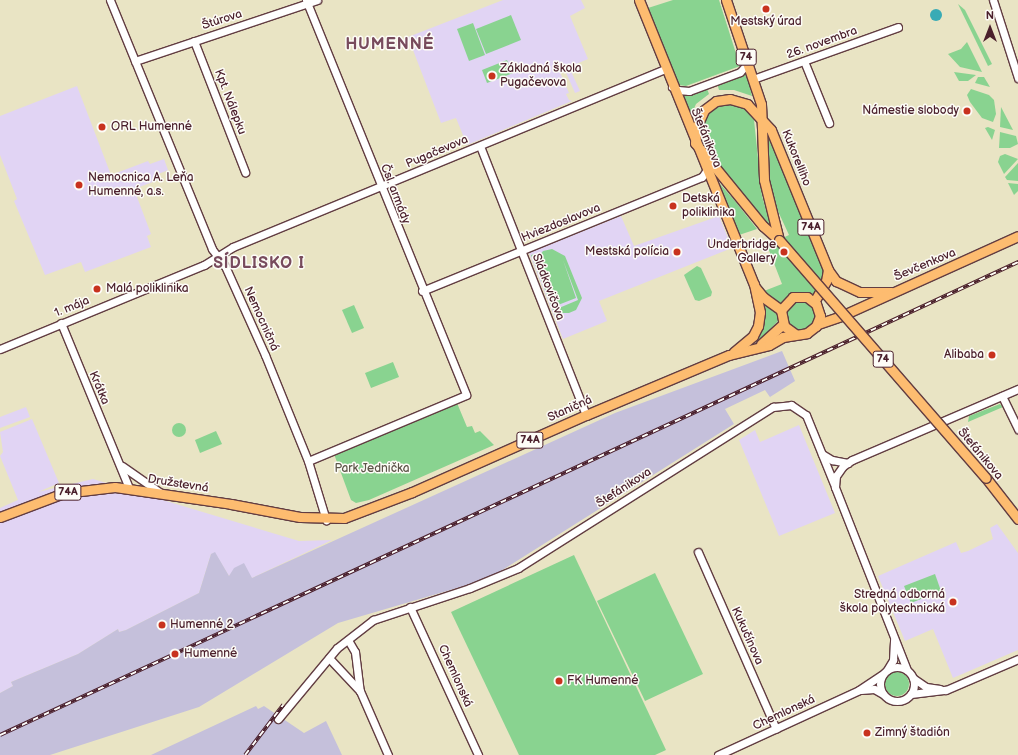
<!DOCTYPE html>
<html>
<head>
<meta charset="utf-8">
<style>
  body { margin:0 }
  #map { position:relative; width:1018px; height:755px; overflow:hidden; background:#e9e4c4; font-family:"Balsamiq Sans",sans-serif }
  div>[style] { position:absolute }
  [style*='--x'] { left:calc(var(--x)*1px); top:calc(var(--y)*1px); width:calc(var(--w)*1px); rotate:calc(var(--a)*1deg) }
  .built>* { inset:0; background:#e1d4f4 }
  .industrial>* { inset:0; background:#c5c0db }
  .green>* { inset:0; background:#89d390 }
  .round { border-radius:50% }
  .water>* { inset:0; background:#39abb5 }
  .roads { filter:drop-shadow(1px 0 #623d42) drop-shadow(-1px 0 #623d42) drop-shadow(0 1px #623d42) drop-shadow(0 -1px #623d42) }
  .minor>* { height:7px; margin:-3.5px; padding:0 3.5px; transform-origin:3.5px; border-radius:3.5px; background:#fff }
  .minor>.ring { margin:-3.5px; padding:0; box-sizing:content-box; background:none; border:7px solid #fff; border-radius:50% }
  .major>* { height:9px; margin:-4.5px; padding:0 4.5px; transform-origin:4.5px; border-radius:4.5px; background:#fdbc70 }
  .rail>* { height:3.5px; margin-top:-1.75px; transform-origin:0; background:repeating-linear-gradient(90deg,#fdfcf7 0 6px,#4a1f2b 0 12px); box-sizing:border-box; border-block:1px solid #4a1f2b }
  .bridges { filter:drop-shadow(1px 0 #623d42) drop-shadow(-1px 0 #623d42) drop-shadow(0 1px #623d42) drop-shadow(0 -1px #623d42) }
  .major-bridge>* { height:9px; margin:-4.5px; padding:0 4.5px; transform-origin:4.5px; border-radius:4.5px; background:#fdbc70 }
  .dots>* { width:11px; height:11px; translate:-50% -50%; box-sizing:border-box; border:2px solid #fdfcf7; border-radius:50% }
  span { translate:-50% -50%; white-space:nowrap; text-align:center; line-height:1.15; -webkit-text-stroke:3px #fdfcf7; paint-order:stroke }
  .shield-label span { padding:1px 3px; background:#fdfcf7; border:1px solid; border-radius:3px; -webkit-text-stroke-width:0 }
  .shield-label { font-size:11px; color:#4a1f2b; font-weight:700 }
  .street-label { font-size:12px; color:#4a1f2b }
  .poi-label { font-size:12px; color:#4a1f2b }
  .left { translate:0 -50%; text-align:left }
  .right { translate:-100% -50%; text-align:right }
  .park-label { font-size:12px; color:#5d5549 }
  .district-label { font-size:16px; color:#784b5d; font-weight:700; letter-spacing:1px }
  .north { position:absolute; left:970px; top:8px; width:40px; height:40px; -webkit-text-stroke:3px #fdfcf7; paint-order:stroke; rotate:0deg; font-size:11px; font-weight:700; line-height:16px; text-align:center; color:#4a1f2b }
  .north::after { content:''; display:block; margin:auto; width:14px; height:18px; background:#4a1f2b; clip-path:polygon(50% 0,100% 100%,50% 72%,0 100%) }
</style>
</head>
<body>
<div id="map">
  <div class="built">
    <div style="clip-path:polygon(503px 0,581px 0,585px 8px,570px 16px,588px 59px,569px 67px,580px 91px,575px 93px,564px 68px,559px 70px,569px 93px,566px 94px,569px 100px,572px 101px,467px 145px,456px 118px,441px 123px,408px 37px)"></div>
    <div style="clip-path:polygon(77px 86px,111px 175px,148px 161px,150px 164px,164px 159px,168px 170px,156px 175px,158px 180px,134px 189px,151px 234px,147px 236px,151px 247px,85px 272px,81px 262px,45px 275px,14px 201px,17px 199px,0 155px,0 116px)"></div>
    <div style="clip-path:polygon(621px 216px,634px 246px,719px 216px,732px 248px,599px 301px,607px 321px,563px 339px,529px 253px)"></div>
    <div style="clip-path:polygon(26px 407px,30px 417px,0 428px,0 417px)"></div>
    <div style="clip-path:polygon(32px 419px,59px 483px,38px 492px,93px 479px,299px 541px,332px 540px,252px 578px,234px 570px,229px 576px,215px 553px,211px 554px,199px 593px,126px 630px,119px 632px,118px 629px,78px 654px,11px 682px,13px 686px,0 693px,0 508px,29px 495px,18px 500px,0 456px,3px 452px,0 432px)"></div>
    <div style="clip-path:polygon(799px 425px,835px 513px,779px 536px,739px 440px,755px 430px,760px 442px)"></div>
    <div style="clip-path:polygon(997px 524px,1018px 553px,1018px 650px,953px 678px,933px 629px,905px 641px,878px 576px,956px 542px,961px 553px,968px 551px,993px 539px,990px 528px)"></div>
  </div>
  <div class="industrial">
    <div style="clip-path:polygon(782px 351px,795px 381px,770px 397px,772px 400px,765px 390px,725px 409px,734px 424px,496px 574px,481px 581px,338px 623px,199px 707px,50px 755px,0 755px,0 693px,13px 686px,11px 682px,78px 654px,118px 629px,119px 632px,126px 630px,199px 593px,211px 554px,215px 552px,229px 576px,234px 568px,244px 563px,252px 578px,615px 413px)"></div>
    <div style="clip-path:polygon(256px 706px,258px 709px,264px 706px,304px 733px,326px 721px,342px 755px,151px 755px)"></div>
  </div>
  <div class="green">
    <div style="clip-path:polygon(673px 0,719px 0,740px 66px,686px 86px,678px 85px,648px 8px)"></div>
    <div style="clip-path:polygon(958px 4px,965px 10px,992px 64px,988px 66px)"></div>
    <div style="clip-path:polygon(511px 15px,521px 40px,486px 54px,476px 29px)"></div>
    <div style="clip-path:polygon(473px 23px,485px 55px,469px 61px,457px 29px)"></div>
    <div style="clip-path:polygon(967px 42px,982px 72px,960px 67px,948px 54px,961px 49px)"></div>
    <div style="clip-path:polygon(507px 60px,513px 73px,487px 83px,482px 70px)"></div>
    <div style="clip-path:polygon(746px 70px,752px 96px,734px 90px,719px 90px,717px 83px)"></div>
    <div style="clip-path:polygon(954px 72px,976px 75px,968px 81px,959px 81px)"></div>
    <div style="clip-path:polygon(978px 77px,984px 77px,990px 87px,975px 83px)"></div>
    <div style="clip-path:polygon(706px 86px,709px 94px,696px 104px,690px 118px,682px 94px)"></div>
    <div style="clip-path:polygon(971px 89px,989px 95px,994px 100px,996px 114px,993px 122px,982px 118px,970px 102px,967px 95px)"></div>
    <div style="clip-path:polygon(724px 104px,743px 107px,754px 120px,762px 196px,772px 231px,716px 163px,705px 142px,703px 128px,706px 115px,717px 106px)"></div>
    <div style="clip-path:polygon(1001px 107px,1013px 130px,1000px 127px)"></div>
    <div style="clip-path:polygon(988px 127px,995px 130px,992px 140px,985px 128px)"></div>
    <div style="clip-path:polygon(1000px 132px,1016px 136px,1018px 144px,1010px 148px,999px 148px)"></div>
    <div style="clip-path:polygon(767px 134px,824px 267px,823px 280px,812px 296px,781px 305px,764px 291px,782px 284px,765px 240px,770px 244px,789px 235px,777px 209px,770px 186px)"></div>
    <div style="clip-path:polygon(1005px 154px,1018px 159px,1004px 174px,998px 162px,1000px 156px)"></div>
    <div style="clip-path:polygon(1018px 163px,1018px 181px,1007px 180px,1005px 177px)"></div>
    <div style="clip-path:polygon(714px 177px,735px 201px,757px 229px,739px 235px)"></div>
    <div style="clip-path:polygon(1008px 183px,1018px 184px,1018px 191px,1014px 195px)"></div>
    <div style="clip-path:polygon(evenodd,552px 249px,565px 256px,582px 298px,576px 310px,569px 313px,559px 313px,561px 318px,557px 320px,531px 255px,535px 254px,537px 259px,543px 251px,552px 249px,563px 260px,578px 300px,559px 308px,541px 269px,558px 305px,576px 298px,563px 260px)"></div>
    <div style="clip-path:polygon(697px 266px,701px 268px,712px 292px,711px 296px,699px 301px,695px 300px,684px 275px)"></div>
    <div class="round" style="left:786px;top:301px;width:30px;height:30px"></div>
    <div style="clip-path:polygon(354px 305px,364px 328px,352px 333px,342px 310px)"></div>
    <div style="clip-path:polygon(765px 305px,775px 308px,778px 321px,759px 341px,753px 343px,764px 324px)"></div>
    <div style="clip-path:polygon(393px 362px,399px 377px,371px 388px,365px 373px)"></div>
    <div style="clip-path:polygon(457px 403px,467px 427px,472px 426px,475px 433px,480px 431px,494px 445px,369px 500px,356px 503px,351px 500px,334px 454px)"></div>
    <div style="clip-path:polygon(1000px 404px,1003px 407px,968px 422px,969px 416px)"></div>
    <div class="round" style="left:172px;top:423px;width:14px;height:14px"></div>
    <div style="clip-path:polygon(216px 431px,222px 444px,200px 453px,195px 440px)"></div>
    <div style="clip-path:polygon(574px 555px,666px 750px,655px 755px,519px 755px,451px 612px)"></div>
    <div style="clip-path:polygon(655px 573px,703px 674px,645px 701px,597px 601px)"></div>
    <div style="clip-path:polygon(935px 574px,941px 591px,911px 603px,904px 586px)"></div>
    <div class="round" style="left:885px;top:672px;width:24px;height:24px"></div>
  </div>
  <div class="water">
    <div class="round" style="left:930px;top:9px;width:12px;height:12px"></div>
  </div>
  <div class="roads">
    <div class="minor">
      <div style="--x:110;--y:0;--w:269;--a:67.7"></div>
      <div style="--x:212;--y:249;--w:21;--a:53"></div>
      <div style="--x:225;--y:266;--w:98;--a:65.8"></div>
      <div style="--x:265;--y:355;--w:114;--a:67.9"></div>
      <div style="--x:308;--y:461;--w:62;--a:73"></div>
      <div style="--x:306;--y:0;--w:426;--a:67.9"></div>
      <div style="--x:466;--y:395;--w:171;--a:157.3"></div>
      <div style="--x:993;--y:0;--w:82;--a:72.2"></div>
      <div style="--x:194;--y:41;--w:141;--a:68.7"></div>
      <div style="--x:135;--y:61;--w:192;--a:-18.5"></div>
      <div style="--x:804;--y:61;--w:67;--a:68"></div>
      <div style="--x:753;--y:79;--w:154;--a:-19.7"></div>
      <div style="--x:672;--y:87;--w:7;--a:27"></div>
      <div style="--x:678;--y:90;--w:11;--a:5"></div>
      <div style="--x:689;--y:91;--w:54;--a:-20.4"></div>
      <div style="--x:740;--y:72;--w:12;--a:-48"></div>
      <div style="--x:480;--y:146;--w:289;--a:68.5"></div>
      <div style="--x:422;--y:291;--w:302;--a:-22.2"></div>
      <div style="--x:702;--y:177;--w:7;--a:-56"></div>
      <div style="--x:61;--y:323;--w:178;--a:67.6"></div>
      <div style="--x:0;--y:349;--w:221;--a:-22.4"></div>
      <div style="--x:204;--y:265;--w:34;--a:-32"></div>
      <div style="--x:233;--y:247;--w:467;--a:-22.4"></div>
      <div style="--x:1002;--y:396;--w:37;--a:64"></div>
      <div style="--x:822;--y:454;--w:12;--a:31"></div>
      <div style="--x:832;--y:460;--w:16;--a:11"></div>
      <div style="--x:122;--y:466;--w:47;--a:34.7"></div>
      <div style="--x:698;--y:552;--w:193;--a:66.2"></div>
      <div style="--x:410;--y:607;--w:163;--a:65.3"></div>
      <div style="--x:348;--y:640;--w:14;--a:60"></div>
      <div style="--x:355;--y:652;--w:39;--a:83"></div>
      <div style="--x:329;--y:658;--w:45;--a:46.8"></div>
      <div style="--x:360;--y:691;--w:70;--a:66.4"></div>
      <div class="ring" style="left:880px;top:667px;width:27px;height:27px"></div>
      <div style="--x:887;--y:670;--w:12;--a:-59"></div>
      <div style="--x:893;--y:660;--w:20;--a:-87"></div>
      <div style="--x:907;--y:670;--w:197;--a:-111.5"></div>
      <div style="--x:835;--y:487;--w:11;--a:-85"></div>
      <div style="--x:836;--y:476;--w:12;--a:-55"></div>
      <div style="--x:843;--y:466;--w:11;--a:-34"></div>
      <div style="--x:852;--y:460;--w:181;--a:-23.2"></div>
      <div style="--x:913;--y:678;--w:16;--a:35"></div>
      <div style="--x:926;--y:687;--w:14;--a:8"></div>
      <div style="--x:861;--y:690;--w:13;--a:-4"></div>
      <div style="--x:874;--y:689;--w:10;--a:29"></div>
      <div style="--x:911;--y:694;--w:35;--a:-7"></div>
      <div style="--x:946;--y:690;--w:78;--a:-23.3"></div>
      <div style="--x:278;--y:719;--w:92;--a:-50.3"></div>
      <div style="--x:337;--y:648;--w:46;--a:-37.9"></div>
      <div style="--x:373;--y:620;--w:102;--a:-18.3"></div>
      <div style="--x:470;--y:588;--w:52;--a:-22.6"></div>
      <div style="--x:518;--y:568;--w:302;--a:-32.3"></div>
      <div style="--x:773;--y:407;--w:18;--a:-6"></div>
      <div style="--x:791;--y:405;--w:18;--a:34"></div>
      <div style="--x:806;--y:415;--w:74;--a:67.9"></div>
      <div style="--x:718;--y:755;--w:155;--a:-24.7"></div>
      <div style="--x:859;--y:690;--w:29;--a:-34"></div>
    </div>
    <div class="major">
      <div style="--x:639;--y:0;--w:306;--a:68"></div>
      <div style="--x:754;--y:284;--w:29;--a:78"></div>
      <div style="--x:760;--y:312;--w:14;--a:98"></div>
      <div style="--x:758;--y:326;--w:11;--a:117"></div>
      <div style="--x:753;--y:336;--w:25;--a:140"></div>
      <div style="--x:726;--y:0;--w:110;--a:71.4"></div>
      <div style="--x:761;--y:104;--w:76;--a:87.7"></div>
      <div style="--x:764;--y:180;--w:62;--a:76"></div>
      <div style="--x:779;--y:240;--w:21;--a:-139"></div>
      <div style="--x:763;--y:226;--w:107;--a:-129.3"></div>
      <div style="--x:695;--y:143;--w:17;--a:-83"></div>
      <div style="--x:697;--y:126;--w:17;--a:-66"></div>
      <div style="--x:704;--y:110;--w:15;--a:-37"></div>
      <div style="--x:716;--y:101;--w:14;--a:-8"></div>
      <div style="--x:730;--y:99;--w:18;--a:16"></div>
      <div style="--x:747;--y:104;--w:35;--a:47"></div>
      <div style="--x:771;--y:130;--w:151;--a:67.8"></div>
      <div style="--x:828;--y:270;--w:14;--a:54"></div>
      <div style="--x:836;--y:281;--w:26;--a:25"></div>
      <div style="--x:860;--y:292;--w:31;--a:0"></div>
      <div style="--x:755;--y:287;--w:13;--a:51"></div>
      <div style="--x:763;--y:297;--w:22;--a:36"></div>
      <div style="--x:814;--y:302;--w:24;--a:-60"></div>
      <div style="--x:826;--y:281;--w:11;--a:-80"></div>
      <div style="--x:818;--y:324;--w:24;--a:-19"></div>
      <div style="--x:841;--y:316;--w:194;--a:-24.3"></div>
      <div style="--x:761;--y:344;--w:30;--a:-42"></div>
      <div style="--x:986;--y:478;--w:52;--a:52"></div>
      <div style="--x:0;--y:517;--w:68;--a:-20.6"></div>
      <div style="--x:64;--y:493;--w:51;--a:-6.7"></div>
      <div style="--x:115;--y:487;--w:117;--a:8.3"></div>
      <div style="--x:231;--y:504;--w:70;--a:10.7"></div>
      <div style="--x:300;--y:517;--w:44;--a:1.3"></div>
      <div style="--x:344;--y:518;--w:73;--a:-20.9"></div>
      <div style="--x:412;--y:492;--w:190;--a:-23.9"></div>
      <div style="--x:586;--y:415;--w:155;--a:-22.8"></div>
      <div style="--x:729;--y:355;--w:41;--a:-14"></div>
      <div style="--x:769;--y:345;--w:16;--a:-30"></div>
      <div style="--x:783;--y:337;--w:24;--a:-9"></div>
      <div style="--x:807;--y:333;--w:11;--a:-38"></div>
      <div style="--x:816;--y:326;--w:11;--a:-68"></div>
      <div style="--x:820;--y:316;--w:13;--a:-108"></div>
      <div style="--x:816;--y:304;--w:11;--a:-142"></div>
      <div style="--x:807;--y:297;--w:14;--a:180"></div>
      <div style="--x:793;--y:297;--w:18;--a:133"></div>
      <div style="--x:781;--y:310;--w:16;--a:79"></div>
      <div style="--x:784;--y:326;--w:14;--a:36"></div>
    </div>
  </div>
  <div class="rail">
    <div style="--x:0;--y:735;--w:1123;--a:-24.92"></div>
    <div style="--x:245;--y:755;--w:63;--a:-52.8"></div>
  </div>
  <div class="bridges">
    <div class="major-bridge">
      <div style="--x:779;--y:240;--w:315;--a:49"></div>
    </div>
  </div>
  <div class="dots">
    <div style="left:766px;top:9px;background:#c8321e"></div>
    <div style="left:492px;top:76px;background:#c8321e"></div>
    <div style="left:967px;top:111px;background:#c8321e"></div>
    <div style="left:102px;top:127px;background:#c8321e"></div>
    <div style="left:79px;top:185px;background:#c8321e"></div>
    <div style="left:673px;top:206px;background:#c8321e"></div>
    <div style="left:677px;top:252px;background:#c8321e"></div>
    <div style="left:784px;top:252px;background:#c8321e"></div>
    <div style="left:97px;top:289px;background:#c8321e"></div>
    <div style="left:992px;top:355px;background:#c8321e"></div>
    <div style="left:953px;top:602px;background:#c8321e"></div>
    <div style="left:162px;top:625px;background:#c8321e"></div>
    <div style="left:175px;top:654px;background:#c8321e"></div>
    <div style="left:559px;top:681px;background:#c8321e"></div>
    <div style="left:867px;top:733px;background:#c8321e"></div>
  </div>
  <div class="shield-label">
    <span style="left:746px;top:57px">74</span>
    <span style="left:811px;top:227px">74A</span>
    <span style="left:883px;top:359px">74</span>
    <span style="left:530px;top:440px">74A</span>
    <span style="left:68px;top:492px">74A</span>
  </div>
  <div class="street-label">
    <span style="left:222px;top:20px;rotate:-18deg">Štúrova</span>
    <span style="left:822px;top:43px;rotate:-20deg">26. novembra</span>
    <span style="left:230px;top:102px;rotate:69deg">Kpt. Nálepku</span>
    <span style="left:706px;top:138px;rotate:68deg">Štefánikova</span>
    <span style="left:437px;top:152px;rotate:-23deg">Pugačevova</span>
    <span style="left:796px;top:158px;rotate:68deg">Kukorelliho</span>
    <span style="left:395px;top:194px;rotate:69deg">Čsl. armády</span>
    <span style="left:561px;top:223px;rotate:-22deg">Hviezdoslavova</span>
    <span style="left:925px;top:265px;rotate:-23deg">Ševčenkova</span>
    <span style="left:548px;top:287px;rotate:69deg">Sládkovičova</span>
    <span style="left:72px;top:307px;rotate:-22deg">1. mája</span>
    <span style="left:261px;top:319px;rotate:66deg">Nemocničná</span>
    <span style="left:99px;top:388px;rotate:67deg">Krátka</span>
    <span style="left:570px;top:409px;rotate:-24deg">Staničná</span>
    <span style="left:980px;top:454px;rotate:50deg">Štefánikova</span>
    <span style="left:178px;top:484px;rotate:9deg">Družstevná</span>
    <span style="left:624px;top:488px;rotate:-33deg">Štefánikova</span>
    <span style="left:747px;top:636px;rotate:66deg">Kukučínova</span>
    <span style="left:455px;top:676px;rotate:66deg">Chemlonská</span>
    <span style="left:784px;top:713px;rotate:-25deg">Chemlonská</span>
  </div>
  <div class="poi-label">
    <span style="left:766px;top:22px">Mestský úrad</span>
    <span class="left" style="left:500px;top:76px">Základná škola<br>Pugačevova</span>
    <span class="right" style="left:959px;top:111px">Námestie slobody</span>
    <span class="left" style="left:111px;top:127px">ORL Humenné</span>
    <span class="left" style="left:88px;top:185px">Nemocnica A. Leňa<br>Humenné, a.s.</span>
    <span class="left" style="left:682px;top:206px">Detská<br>poliklinika</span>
    <span class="right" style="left:776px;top:252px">Underbridge<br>Gallery</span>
    <span class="right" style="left:669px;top:252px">Mestská polícia</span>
    <span class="left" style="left:106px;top:289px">Malá poliklinika</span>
    <span class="right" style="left:984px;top:355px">Alibaba</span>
    <span class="right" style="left:945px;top:602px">Stredná odborná<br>škola polytechnická</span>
    <span class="left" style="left:170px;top:625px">Humenné 2</span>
    <span class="left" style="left:184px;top:654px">Humenné</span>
    <span class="left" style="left:567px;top:681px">FK Humenné</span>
    <span class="left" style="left:875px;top:733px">Zimný štadión</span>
  </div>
  <div class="park-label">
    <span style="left:372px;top:469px">Park Jednička</span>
  </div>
  <div class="district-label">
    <span style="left:390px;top:45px">HUMENNÉ</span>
    <span style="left:259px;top:264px">SÍDLISKO I</span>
  </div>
  <div class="north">N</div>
</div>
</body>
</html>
